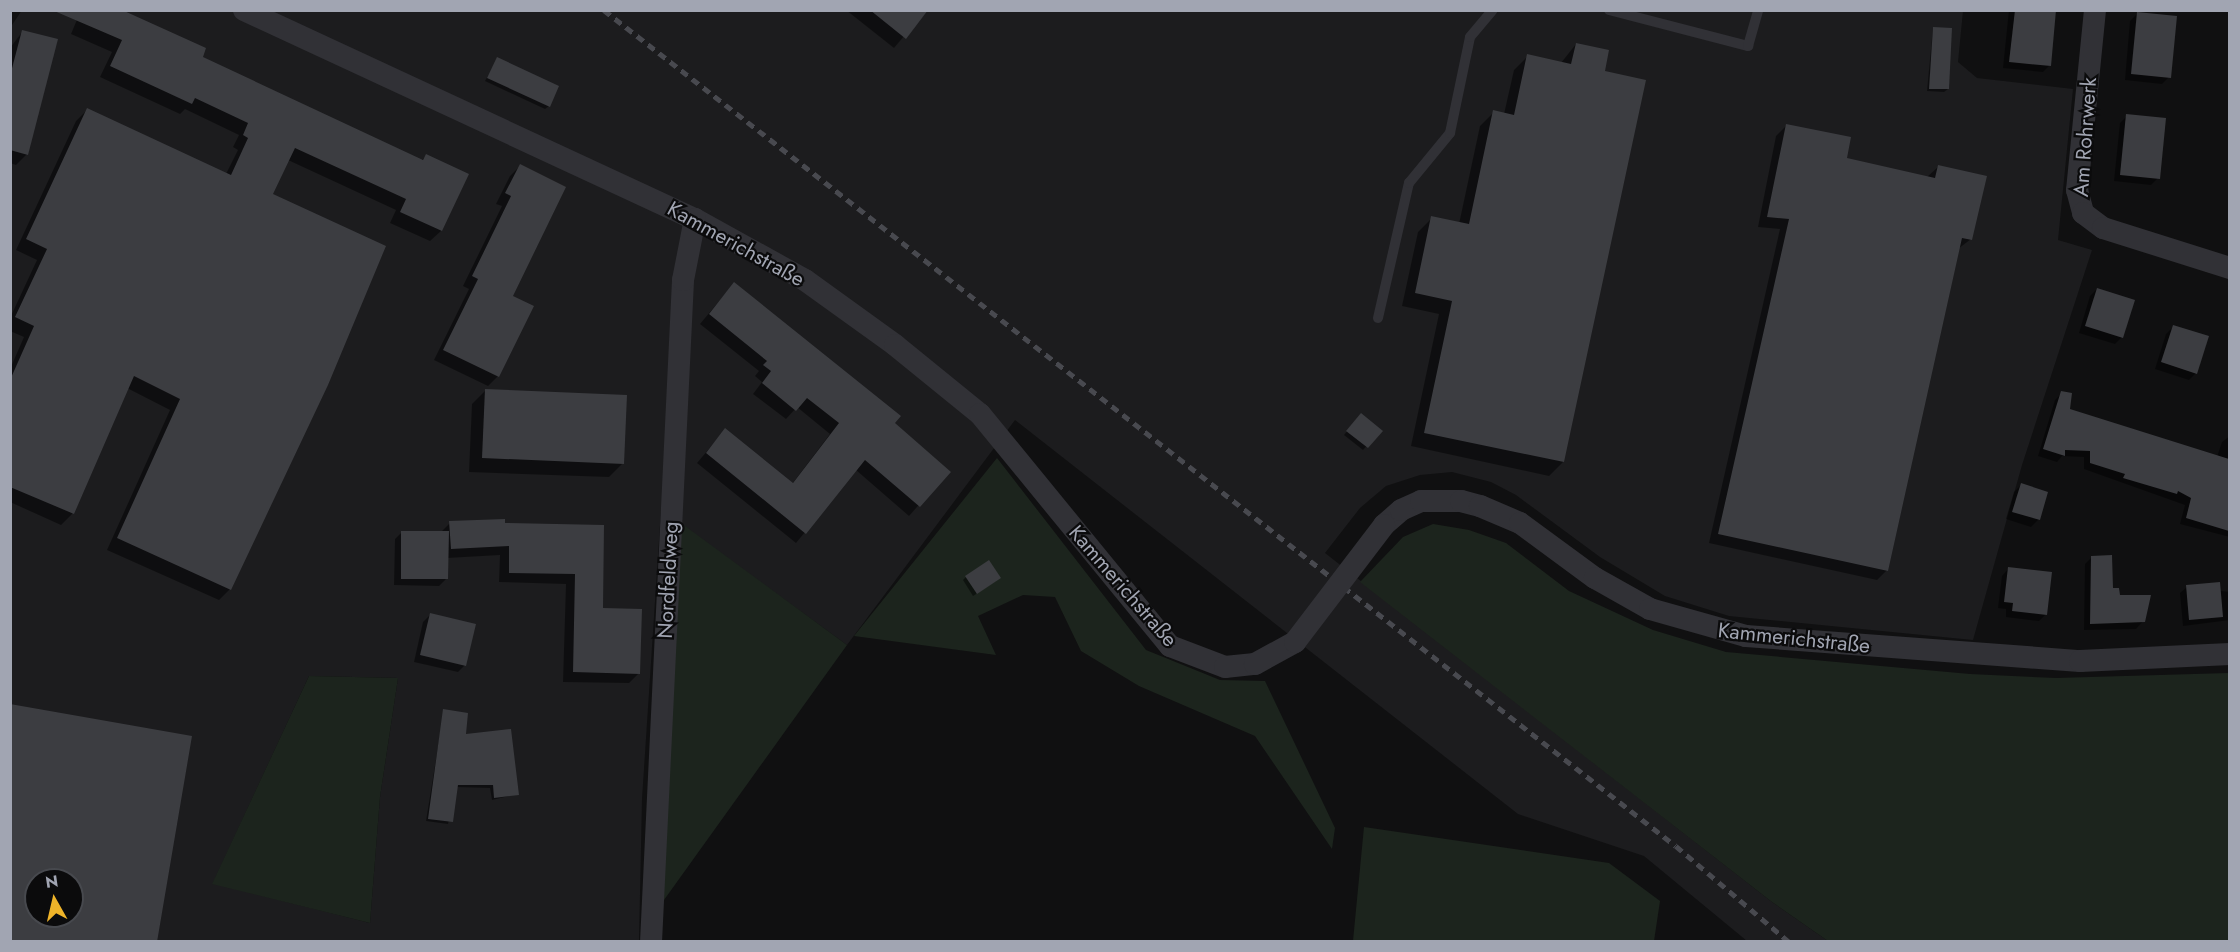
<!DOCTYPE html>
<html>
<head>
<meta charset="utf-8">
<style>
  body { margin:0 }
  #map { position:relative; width:2240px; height:952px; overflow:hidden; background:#101011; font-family:Jost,sans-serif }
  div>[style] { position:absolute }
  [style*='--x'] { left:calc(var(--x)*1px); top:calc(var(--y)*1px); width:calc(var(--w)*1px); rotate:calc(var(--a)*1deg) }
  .built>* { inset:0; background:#1c1c1e }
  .green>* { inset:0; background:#1c241d }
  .shadow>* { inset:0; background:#0007 }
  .building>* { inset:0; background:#3c3d41 }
  .service>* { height:10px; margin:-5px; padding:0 5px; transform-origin:5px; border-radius:5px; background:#313136 }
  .minor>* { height:22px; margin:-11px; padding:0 11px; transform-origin:11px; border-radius:11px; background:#313136 }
  .rail>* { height:4.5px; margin-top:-2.25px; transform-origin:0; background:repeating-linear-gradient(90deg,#48494f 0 8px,transparent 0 14px) }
  .minor-bridge>* { height:22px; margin:-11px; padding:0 11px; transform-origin:11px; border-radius:11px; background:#313136 }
  span { translate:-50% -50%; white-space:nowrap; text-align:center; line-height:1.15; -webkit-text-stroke:4.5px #0b0b0c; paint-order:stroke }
  .street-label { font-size:21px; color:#a1a5b2 }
  .frame { position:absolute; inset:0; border:12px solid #a1a5b2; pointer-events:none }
  .north { position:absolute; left:24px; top:868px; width:60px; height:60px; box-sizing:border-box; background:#0b0b0c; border:2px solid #47494e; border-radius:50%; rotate:352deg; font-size:16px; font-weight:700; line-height:24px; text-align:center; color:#a1a5b2 }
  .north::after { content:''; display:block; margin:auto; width:21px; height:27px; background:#efb429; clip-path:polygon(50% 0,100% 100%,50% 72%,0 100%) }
</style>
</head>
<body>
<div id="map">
  <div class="built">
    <div style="clip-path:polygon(evenodd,22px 10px,1963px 11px,1958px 62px,1977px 78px,2073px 89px,2058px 240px,2092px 250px,2022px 465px,1973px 640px,1729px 616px,1665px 596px,1600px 557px,1516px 495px,1491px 482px,1452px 472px,1420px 475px,1386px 486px,1360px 508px,1325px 553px,1772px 902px,1828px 941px,1747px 941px,1644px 856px,1518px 814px,1015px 420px,847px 645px,661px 510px,642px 799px,639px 941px,11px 941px,10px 28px,22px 10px,309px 676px,398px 678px,380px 797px,370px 923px,213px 883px,309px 676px,22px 10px,36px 880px,72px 880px,72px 916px,36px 916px,36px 880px)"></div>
  </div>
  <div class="green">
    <div style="clip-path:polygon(997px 458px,1146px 650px,1220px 680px,1265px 681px,1335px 828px,1332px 849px,1255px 736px,1139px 686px,1081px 651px,1055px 597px,1023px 595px,978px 616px,996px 655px,854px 636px)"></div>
    <div style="clip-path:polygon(681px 523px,847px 645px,659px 907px)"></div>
    <div style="clip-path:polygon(1433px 524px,1469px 530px,1506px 543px,1569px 591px,1653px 630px,1726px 652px,1970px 674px,2056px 678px,2229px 673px,2229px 941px,1828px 941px,1772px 902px,1360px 582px,1403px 537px)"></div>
    <div style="clip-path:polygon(309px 676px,398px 678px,380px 797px,370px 923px,212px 884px)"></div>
    <div style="clip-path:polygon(1364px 827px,1609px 863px,1660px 901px,1654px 941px,1353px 941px)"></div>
  </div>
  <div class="shadow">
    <div style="clip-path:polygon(81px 10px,202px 58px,421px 161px,426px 156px,441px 231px,430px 241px,390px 223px,396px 210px,288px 160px,271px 195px,230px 589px,219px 600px,107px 550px,170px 410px,127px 388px,72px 514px,61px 525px,10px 502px,10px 369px,24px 337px,10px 331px,10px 318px,37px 260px,16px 250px,76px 121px,87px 110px,226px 174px,238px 150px,233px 147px,239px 135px,185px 109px,180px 114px,100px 77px,112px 52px,71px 34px)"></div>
    <div style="clip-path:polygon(846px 10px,926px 10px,894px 48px)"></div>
    <div style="clip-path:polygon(2009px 10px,2055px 10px,2050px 65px,2043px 72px,2003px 68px)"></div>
    <div style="clip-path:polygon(2137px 14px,2169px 77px,2162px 84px,2125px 80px,2130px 21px)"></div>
    <div style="clip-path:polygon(1933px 28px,1948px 89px,1944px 92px,1927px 91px)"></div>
    <div style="clip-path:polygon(23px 31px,27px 154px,16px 165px,10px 163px,10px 48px)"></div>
    <div style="clip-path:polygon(1576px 44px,1603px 72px,1563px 462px,1549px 476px,1411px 446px,1439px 314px,1402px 306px,1418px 232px,1432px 218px,1459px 224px,1480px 126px,1494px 112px,1504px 114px,1514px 70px,1528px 56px,1561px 63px)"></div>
    <div style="clip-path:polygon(498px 59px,549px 106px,545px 109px,485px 81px)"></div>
    <div style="clip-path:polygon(2127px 116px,2158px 178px,2151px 185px,2114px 181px,2120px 123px)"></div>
    <div style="clip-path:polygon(1786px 126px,1845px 160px,1927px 177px,1938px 167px,1971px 239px,1958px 249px,1887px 570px,1877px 580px,1709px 543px,1780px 229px,1758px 227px,1776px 136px)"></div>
    <div style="clip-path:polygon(520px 166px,511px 296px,498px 376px,488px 386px,434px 360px,469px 289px,463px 286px,502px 206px,496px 204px,510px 176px)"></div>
    <div style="clip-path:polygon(2097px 289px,2122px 337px,2115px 344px,2079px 333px,2090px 296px)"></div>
    <div style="clip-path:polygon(725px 294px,893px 423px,948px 472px,909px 516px,856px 470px,796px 543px,697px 463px,725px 430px,792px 484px,830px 434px,797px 407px,786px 419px,753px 394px,762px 382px,755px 376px,759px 371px,700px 324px)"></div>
    <div style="clip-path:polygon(2173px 327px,2196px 373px,2189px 380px,2155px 369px,2166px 334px)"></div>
    <div style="clip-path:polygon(486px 390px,623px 463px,609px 477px,469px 472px,472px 404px)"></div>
    <div style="clip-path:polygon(2062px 393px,2068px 410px,2217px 457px,2222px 442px,2230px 436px,2230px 537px,2180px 524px,2185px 505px,2084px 469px,2084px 457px,2062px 456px,2057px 462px,2038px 456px,2055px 400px)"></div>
    <div style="clip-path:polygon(1358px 418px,1380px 431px,1363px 450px,1344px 435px)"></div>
    <div style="clip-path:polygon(2021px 485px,2046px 493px,2038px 520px,2031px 527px,2006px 519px,2014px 492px)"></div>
    <div style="clip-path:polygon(450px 523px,603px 527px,601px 610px,639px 673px,629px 683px,563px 682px,566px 584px,499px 582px,500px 555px,447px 558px,446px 579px,439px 586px,394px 585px,395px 539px,402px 532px,440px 533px)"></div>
    <div style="clip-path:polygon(2092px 557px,2118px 596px,2143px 621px,2136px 629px,2084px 630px,2085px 564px)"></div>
    <div style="clip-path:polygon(2009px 568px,2046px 614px,2039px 621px,2006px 617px,2006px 609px,1998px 608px,2002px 576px)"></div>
    <div style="clip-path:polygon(966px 577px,996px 581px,973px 596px,963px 580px)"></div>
    <div style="clip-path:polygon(2187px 587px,2230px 592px,2230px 620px,2183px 626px,2180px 593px)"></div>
    <div style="clip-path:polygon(430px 615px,465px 665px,458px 672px,414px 662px,423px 622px)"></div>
    <div style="clip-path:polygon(444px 710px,518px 794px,492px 800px,490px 788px,456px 787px,448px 824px,426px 821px)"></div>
  </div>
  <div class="building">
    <div style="clip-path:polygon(52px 10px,122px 10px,206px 48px,203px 57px,423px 160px,426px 154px,469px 174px,442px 231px,400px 212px,406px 199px,295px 148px,273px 194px,386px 246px,328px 385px,231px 590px,117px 538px,180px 399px,134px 376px,74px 514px,10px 487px,10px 380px,34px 326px,15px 317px,47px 249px,26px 239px,87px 108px,231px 175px,248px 138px,243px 135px,248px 123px,195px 98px,192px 104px,110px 66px,122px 40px)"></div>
    <div style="clip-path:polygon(870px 10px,928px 10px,906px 39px)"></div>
    <div style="clip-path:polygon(2015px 10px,2056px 10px,2051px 66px,2009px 62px)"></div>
    <div style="clip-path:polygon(2137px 12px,2177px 16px,2171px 78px,2131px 74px)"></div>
    <div style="clip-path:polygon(1933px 27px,1952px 28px,1949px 89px,1929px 89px)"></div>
    <div style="clip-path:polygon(22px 30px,58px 39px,28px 155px,10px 150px,10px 76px)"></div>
    <div style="clip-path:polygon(1576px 43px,1609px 50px,1605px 71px,1646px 80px,1564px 462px,1424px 433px,1452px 301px,1415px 293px,1431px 216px,1469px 224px,1493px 110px,1514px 115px,1527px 54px,1571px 64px)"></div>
    <div style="clip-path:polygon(497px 57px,559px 86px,550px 107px,487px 78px)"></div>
    <div style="clip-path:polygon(2126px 114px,2166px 118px,2160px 179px,2120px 175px)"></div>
    <div style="clip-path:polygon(1786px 124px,1851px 137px,1847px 158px,1935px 178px,1938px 165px,1987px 176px,1972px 240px,1962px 238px,1888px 571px,1718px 534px,1789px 219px,1767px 217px)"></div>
    <div style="clip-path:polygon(520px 164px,566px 187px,513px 296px,534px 306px,499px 377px,443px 350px,478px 279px,472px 276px,511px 196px,505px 193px)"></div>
    <div style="clip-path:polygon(734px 282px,901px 416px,895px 423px,951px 472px,920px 507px,865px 460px,806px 534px,706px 453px,725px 428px,793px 483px,839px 423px,807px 398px,796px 411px,762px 383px,771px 371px,763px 365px,767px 361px,709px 314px)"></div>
    <div style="clip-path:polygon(2097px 288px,2135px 300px,2123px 338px,2085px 326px)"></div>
    <div style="clip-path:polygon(2173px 325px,2209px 336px,2197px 374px,2161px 362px)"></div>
    <div style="clip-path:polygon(485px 389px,627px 395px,624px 464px,482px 458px)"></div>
    <div style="clip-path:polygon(2061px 391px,2072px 393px,2070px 409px,2229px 459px,2229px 531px,2186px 518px,2191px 498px,2178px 491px,2177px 494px,2123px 478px,2125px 474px,2090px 463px,2090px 451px,2065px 450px,2065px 456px,2043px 449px)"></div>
    <div style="clip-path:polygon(1361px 413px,1383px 431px,1368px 448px,1346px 431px)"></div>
    <div style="clip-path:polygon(2021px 483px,2048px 492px,2040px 520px,2012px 512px)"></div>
    <div style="clip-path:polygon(505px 519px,505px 523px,604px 525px,603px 608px,642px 609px,640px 674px,573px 672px,575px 574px,509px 573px,509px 546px,451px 549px,449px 521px)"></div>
    <div style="clip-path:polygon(401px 531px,449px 531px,448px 579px,401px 579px)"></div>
    <div style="clip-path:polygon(2112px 555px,2113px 588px,2119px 588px,2120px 595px,2151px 595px,2145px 622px,2090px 624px,2091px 556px)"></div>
    <div style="clip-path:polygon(989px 560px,1001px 578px,977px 594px,965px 576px)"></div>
    <div style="clip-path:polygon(2008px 567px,2052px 572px,2047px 615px,2012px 611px,2013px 603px,2004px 602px)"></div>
    <div style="clip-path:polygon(2220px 582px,2223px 617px,2189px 620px,2186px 585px)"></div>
    <div style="clip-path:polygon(430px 613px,476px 624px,466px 666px,420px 655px)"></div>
    <div style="clip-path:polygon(evenodd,10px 704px,192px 736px,157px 942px,10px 942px,10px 704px,36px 880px,72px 880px,72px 916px,36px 916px,36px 880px)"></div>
    <div style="clip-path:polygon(443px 709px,468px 713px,466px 734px,511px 729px,519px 795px,494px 798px,493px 785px,458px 785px,453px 822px,428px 819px)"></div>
  </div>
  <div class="service">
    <div style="--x:1609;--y:10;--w:144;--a:14.5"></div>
    <div style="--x:1748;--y:46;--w:37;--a:-74"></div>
    <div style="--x:1378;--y:318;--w:139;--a:-77.1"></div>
    <div style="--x:1409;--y:183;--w:65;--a:-50.6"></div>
    <div style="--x:1450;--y:133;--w:98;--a:-78.2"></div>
    <div style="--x:1470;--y:37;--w:35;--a:-50"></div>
  </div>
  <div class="minor">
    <div style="--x:244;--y:10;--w:497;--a:24.9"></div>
    <div style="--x:695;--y:219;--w:126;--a:29"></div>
    <div style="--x:805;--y:280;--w:111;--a:35.8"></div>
    <div style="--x:895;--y:345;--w:109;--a:39.1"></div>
    <div style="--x:980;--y:414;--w:300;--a:50.7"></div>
    <div style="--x:1170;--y:646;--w:59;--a:20.9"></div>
    <div style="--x:1225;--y:667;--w:30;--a:-6"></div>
    <div style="--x:1255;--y:664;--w:46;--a:-28.8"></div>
    <div style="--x:2095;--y:10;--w:181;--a:95.7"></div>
    <div style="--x:2077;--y:190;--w:24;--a:75"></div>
    <div style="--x:2083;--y:213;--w:25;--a:37"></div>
    <div style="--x:2103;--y:228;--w:133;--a:17.5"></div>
    <div style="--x:1384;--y:525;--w:23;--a:-41"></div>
    <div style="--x:1401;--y:510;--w:22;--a:-24"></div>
    <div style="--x:1421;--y:501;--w:40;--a:0"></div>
    <div style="--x:1461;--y:501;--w:20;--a:15"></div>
    <div style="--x:1480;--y:506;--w:43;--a:23"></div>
    <div style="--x:1520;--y:523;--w:93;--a:36.3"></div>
    <div style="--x:1595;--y:578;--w:63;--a:29.4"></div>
    <div style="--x:1650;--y:609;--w:100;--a:15.7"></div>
    <div style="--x:1746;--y:636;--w:335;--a:4.3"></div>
    <div style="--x:2080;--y:661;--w:150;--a:-2.7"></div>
    <div style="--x:651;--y:942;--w:663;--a:-87.23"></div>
    <div style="--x:683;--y:280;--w:62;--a:-78.9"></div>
  </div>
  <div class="rail">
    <div style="--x:604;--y:10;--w:1359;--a:37.95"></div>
    <div style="--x:1676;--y:846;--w:148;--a:40.3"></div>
  </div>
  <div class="minor-bridge">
    <div style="--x:1295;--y:642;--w:147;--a:-52.7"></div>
  </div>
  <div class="street-label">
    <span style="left:2085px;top:137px;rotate:-86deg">Am Rohrwerk</span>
    <span style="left:736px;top:244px;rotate:29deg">Kammerichstraße</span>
    <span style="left:668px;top:580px;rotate:-87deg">Nordfeldweg</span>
    <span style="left:1123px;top:586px;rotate:49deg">Kammerichstraße</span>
    <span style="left:1794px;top:638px;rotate:6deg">Kammerichstraße</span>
  </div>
  <div class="frame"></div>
  <div class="north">N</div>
</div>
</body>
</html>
